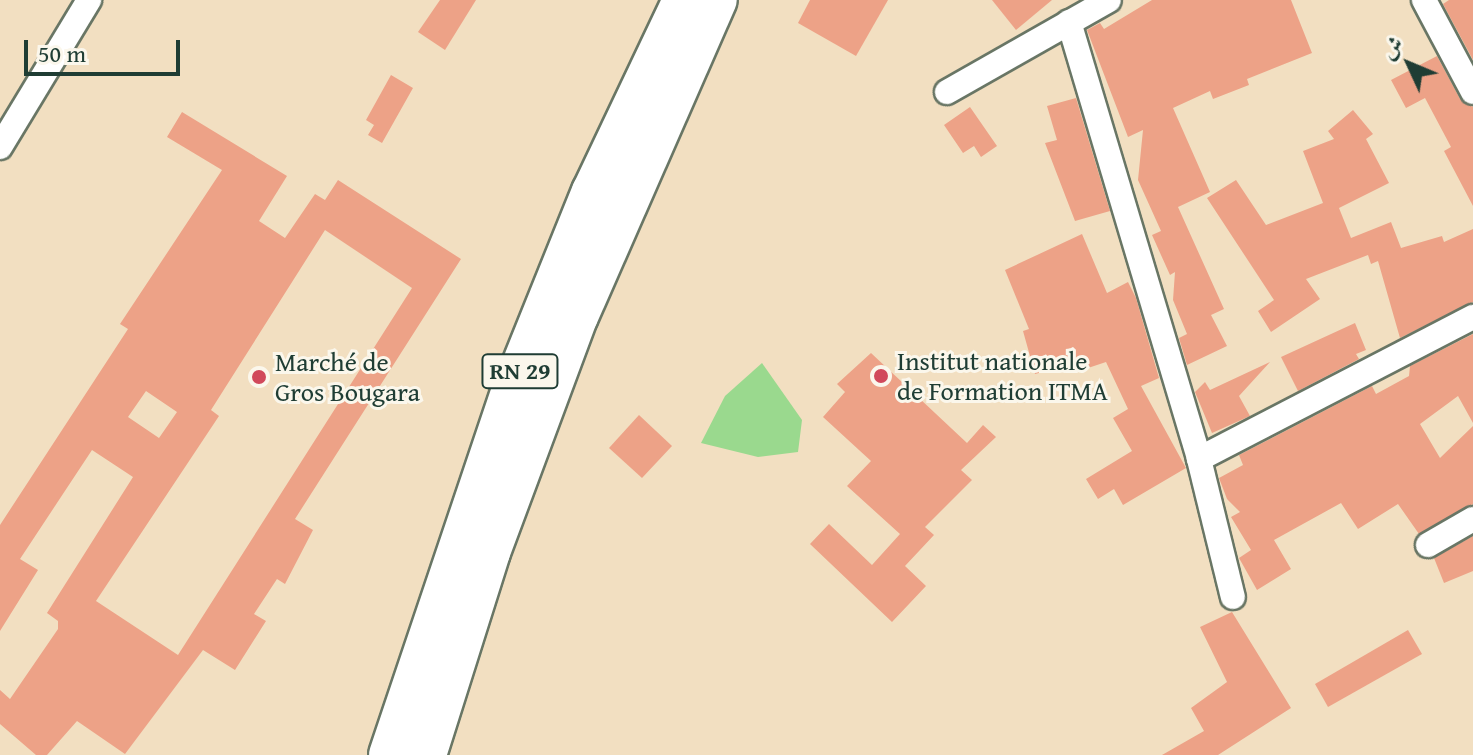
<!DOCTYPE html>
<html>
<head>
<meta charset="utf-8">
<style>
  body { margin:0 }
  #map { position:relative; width:1473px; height:755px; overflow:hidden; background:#f2dfc1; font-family:"Gentium Book Plus",Amiri,serif }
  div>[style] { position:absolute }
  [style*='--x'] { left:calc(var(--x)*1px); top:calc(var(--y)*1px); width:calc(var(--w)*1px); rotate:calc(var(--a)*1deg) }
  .green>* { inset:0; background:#9ad98e }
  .building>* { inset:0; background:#eda287 }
  .roads { filter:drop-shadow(2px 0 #697665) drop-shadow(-2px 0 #697665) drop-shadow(0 2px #697665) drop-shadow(0 -2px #697665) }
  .street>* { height:24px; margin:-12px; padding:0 12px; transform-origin:12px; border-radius:12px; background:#fff }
  .highway>* { height:42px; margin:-21px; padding:0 21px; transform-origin:21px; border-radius:21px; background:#fff }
  .dots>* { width:22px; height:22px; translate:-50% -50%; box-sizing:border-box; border:4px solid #fbf7ec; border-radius:50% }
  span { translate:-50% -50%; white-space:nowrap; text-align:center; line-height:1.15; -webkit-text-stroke:6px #fbf7ec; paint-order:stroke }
  .shield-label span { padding:2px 6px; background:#fbf7ec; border:2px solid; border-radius:6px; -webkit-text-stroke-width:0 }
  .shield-label { font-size:24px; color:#1f3d34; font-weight:700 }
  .poi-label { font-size:26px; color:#1f3d34 }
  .left { translate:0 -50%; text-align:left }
  .north { position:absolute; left:1369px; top:24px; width:80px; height:80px; -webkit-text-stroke:6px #fbf7ec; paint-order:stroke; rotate:314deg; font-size:22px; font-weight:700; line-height:32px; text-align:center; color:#1f3d34 }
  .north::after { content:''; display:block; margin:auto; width:28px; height:36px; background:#1f3d34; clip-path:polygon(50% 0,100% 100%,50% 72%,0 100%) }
  .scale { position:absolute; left:24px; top:40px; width:156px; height:36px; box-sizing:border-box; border:4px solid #1f3d34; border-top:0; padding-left:10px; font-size:24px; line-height:28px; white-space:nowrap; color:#1f3d34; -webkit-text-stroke:6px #fbf7ec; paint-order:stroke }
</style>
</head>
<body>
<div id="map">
  <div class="green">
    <div style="clip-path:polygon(762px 363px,802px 420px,798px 452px,758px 457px,701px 443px,725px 396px)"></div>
  </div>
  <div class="building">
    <div style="clip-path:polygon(440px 0,476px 0,445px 50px,418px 32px)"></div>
    <div style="clip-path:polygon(810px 0,888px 0,856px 56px,798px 23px)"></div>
    <div style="clip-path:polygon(992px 0,1052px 0,1016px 30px)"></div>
    <div style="clip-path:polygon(1152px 0,1291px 0,1312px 53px,1247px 79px,1249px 85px,1213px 99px,1210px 91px,1173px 108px,1210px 192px,1178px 207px,1224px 309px,1211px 315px,1227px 346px,1187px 365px,1179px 338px,1187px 334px,1173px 300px,1175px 272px,1170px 275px,1152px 235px,1161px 231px,1138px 180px,1143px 130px,1128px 137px,1087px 30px,1100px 23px,1104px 29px)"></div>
    <div style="clip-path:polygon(1449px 0,1473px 0,1473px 60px,1443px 4px)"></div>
    <div style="clip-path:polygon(1437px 56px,1460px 99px,1473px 107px,1473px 206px,1444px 151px,1451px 147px,1425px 98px,1406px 108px,1391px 80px)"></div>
    <div style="clip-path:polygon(391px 75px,413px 88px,382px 143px,368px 135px,374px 125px,366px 120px)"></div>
    <div style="clip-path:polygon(1076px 98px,1110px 211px,1075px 221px,1045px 143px,1057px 140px,1047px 106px)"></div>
    <div style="clip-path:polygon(970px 107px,997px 146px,981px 157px,974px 146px,963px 153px,944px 125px)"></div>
    <div style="clip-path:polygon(1353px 110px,1373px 134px,1366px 139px,1389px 183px,1339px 208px,1351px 238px,1391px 222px,1401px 248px,1442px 236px,1444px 242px,1473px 229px,1473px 302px,1400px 338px,1378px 261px,1371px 264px,1368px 255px,1306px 279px,1320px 299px,1271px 332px,1258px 311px,1274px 300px,1207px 198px,1236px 180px,1266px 225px,1323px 203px,1303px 151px,1334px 139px,1328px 131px)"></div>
    <div style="clip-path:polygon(evenodd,182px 112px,287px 176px,259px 221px,285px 238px,315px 194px,325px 200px,338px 180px,461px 259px,295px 519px,313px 530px,285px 584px,277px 579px,254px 614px,266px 621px,235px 670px,203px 650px,125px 754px,77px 721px,47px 755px,36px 755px,0 724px,0 690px,10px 699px,58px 629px,58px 621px,47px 613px,133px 477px,92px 450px,20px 559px,38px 570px,0 631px,0 525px,128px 329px,120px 324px,222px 170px,167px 137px,182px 112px,325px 230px,412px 288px,178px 655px,96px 601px,219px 416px,211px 410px,325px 230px,182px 112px,146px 391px,177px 412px,159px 438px,128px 417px,146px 391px)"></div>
    <div style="clip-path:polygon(1082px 234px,1107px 293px,1128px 282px,1136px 298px,1159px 378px,1141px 386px,1186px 468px,1123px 505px,1114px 489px,1098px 499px,1086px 479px,1132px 451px,1113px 418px,1128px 409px,1106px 362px,1076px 372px,1073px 364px,1035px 374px,1023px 331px,1029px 329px,1005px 270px)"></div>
    <div style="clip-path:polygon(1355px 323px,1366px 350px,1356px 354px,1359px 359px,1298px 391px,1281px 357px)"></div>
    <div style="clip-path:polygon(1473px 334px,1473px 423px,1458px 396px,1420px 424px,1440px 458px,1473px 426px,1473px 504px,1419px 534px,1398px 504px,1358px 529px,1341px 503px,1274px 540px,1291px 569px,1257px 590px,1239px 558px,1251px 550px,1231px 517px,1240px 512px,1227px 499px,1219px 478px,1243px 465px,1239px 455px,1372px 386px,1376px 394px,1409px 376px,1410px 366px)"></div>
    <div style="clip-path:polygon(871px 353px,967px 443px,983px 425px,996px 437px,961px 470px,972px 480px,925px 527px,934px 535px,905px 566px,926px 586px,892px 622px,810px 544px,829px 524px,872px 565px,900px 534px,847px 486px,871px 461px,823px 417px,845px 392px,837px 384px)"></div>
    <div style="clip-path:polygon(1270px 362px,1239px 396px,1250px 416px,1212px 433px,1195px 392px,1205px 382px,1210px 390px)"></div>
    <div style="clip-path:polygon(639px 415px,672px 446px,642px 478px,609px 448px)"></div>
    <div style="clip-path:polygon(1473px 536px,1473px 571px,1444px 583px,1434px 558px)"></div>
    <div style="clip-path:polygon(1232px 612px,1291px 708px,1218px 755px,1162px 755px,1204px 731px,1191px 708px,1227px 682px,1200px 627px)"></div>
    <div style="clip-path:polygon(1408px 630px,1422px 654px,1328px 707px,1315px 684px)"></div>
  </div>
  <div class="roads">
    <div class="street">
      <div style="--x:1424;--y:0;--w:104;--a:62"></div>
      <div style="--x:1069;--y:22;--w:456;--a:73.4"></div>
      <div style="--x:1199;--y:459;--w:142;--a:76.2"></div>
      <div style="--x:947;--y:92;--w:186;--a:-29.6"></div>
      <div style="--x:0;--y:147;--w:172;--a:-58.8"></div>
      <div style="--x:1199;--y:459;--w:309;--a:-27.4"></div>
      <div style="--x:1428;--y:545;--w:52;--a:-30"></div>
    </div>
    <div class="highway">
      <div style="--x:390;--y:755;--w:383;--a:-71.4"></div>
      <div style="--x:512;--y:392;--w:216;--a:-68"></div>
      <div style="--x:593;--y:192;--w:212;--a:-64.6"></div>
      <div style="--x:425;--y:755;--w:213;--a:-72.5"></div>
      <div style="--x:489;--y:552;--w:252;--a:-69.6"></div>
      <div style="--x:577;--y:316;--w:345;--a:-66.3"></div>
    </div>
  </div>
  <div class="dots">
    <div style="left:881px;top:376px;background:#d1495b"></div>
    <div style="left:259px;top:377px;background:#d1495b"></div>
  </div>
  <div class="shield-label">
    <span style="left:520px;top:371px">RN 29</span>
  </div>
  <div class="poi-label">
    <span class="left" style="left:897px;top:376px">Institut nationale<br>de Formation ITMA</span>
    <span class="left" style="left:275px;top:377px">Marché de<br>Gros Bougara</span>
  </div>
  <div class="north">ش</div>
  <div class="scale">50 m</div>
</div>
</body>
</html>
